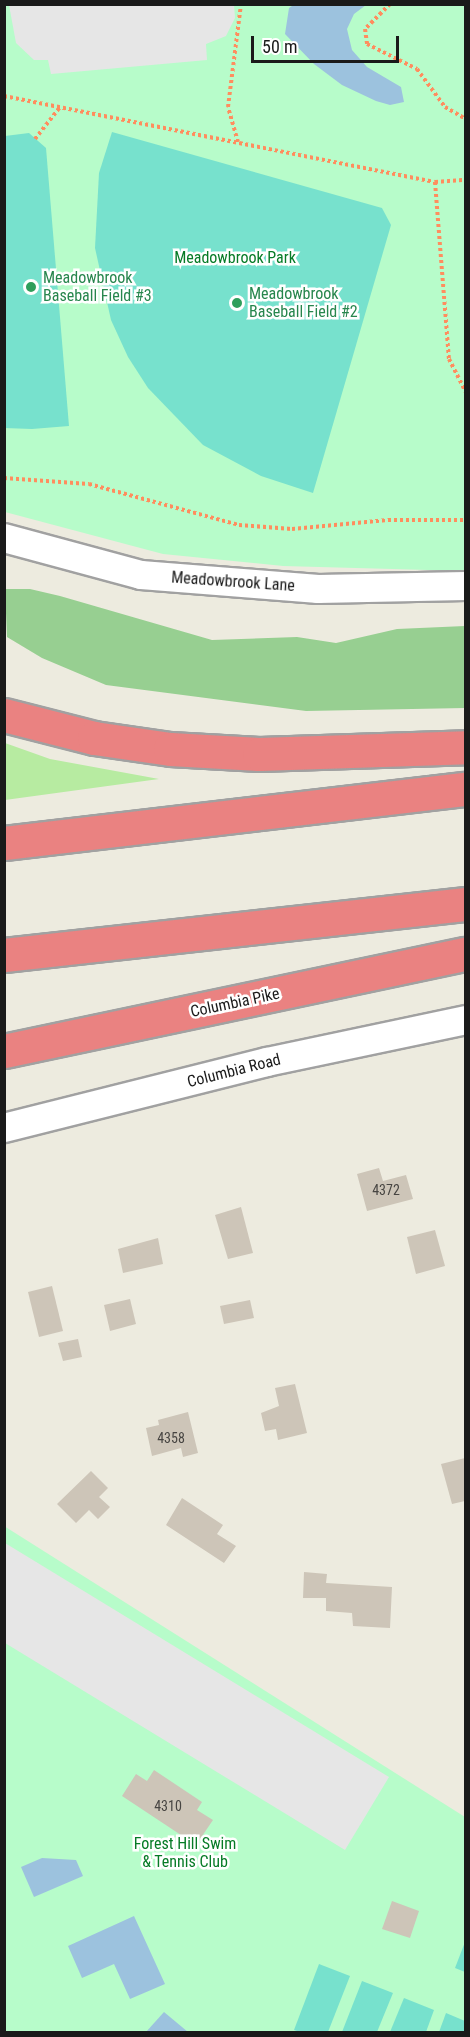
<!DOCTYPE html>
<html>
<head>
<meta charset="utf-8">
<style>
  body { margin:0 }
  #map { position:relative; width:470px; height:2037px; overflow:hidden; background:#edebdf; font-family:"Roboto Condensed",sans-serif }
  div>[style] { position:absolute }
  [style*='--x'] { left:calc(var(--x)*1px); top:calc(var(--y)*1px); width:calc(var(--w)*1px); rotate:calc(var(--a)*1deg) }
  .grass>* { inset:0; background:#b7eba1 }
  .forest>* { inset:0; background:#97cf91 }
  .park>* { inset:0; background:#b7fcca }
  .pitch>* { inset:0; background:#77e1cd }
  .parking>* { inset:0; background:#e6e6e6 }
  .water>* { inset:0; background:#9cc2de }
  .building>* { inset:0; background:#cdc5b8 }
  .path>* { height:4px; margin-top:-2px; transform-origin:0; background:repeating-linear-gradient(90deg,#ff8d5e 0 3px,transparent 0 6px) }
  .roads { filter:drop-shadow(2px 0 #a1a1a1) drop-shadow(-2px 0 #a1a1a1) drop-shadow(0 2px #a1a1a1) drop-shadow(0 -2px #a1a1a1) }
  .minor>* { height:28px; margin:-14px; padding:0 14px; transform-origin:14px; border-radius:14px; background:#fff }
  .highway>* { height:33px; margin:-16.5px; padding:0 16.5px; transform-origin:16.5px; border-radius:16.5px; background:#ea8281 }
  .dots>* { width:16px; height:16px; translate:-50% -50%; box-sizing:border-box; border:3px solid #fff; border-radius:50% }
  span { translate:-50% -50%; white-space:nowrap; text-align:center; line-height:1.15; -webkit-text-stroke:5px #fff; paint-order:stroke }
  .number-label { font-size:14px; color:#474542 }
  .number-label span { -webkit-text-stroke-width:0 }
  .park-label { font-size:16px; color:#067b26 }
  .leisure-label { font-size:16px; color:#27864d }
  .left { translate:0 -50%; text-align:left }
  .street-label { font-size:16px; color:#1a1a1a }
  .frame { position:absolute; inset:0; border:6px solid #1a1a1a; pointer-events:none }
  .scale { position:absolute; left:251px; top:36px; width:148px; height:27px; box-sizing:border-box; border:3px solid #1a1a1a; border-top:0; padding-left:8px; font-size:18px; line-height:21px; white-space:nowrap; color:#1a1a1a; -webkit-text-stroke:4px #fff; paint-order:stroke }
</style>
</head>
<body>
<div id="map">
  <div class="grass">
    <div style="clip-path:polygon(5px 743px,50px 759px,159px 779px,5px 800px)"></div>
  </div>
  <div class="forest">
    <div style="clip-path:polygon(5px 589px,30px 589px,60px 596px,212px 640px,297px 637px,336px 643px,397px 629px,465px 626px,465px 708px,306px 711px,106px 685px,42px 658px,7px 637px)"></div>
  </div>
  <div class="park">
    <div style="clip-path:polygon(4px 5px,465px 5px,465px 571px,283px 566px,163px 554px,5px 512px)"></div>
    <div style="clip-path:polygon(4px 1526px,465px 1817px,465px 2032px,5px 2032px)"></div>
  </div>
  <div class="pitch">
    <div style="clip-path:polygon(112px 132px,382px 208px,391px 225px,313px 493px,261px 476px,203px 445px,148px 388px,128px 357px,111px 320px,95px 248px,99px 173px)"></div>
    <div style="clip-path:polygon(29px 133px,46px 148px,69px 426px,32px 429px,4px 428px,5px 136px)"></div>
    <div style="clip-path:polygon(465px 1942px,465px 1972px,455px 1968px)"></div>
    <div style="clip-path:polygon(319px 1964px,350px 1976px,328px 2032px,300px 2032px,294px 2030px)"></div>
    <div style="clip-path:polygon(362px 1981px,393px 1993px,377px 2032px,342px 2032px)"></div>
    <div style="clip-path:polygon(404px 1998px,434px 2010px,426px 2032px,390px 2032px)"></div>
    <div style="clip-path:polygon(446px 2013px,465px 2021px,465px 2032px,439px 2032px)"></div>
  </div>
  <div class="parking">
    <div style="clip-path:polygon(9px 5px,234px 5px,235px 18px,226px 36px,206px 44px,207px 60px,51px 74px,48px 60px,34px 60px,16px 43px)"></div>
    <div style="clip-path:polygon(5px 1543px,389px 1777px,345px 1850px,5px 1643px)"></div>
  </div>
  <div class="water">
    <div style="clip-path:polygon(295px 4px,366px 5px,354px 14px,347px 29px,352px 50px,367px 67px,401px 87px,404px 102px,390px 105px,376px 101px,342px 85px,314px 64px,285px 34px,289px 8px)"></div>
    <div style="clip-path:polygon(42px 1858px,76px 1860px,83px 1876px,34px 1897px,21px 1867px)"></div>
    <div style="clip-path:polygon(134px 1916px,165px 1984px,130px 1999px,114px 1964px,82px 1978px,68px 1946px)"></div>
    <div style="clip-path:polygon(164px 2012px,188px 2032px,146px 2032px)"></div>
  </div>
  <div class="building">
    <div style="clip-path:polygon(379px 1168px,383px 1181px,406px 1175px,413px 1199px,367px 1211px,357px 1174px)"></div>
    <div style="clip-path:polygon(241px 1207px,253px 1253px,228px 1259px,215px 1215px)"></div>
    <div style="clip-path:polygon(435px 1230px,445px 1266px,416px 1274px,407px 1237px)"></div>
    <div style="clip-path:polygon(158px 1238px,163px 1264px,123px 1273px,118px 1249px)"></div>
    <div style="clip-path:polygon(52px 1286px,63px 1331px,39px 1337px,28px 1292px)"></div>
    <div style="clip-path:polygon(130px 1299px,136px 1324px,110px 1331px,104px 1305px)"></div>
    <div style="clip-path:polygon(250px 1300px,254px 1318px,224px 1324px,220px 1306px)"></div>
    <div style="clip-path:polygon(78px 1339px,82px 1357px,63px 1361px,58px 1343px)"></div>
    <div style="clip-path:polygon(295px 1384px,307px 1433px,278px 1440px,276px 1429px,265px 1431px,261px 1413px,279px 1406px,275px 1388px)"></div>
    <div style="clip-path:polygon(188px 1412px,198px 1453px,183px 1457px,181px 1448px,152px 1456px,146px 1428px,159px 1425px,158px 1420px)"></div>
    <div style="clip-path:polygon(465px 1458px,465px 1501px,452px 1504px,441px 1464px)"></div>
    <div style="clip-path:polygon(91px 1471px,108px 1488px,99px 1497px,110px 1507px,98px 1519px,89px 1510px,76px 1523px,57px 1504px)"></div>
    <div style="clip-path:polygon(182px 1498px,223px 1525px,217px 1534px,236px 1546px,224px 1563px,166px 1525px)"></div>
    <div style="clip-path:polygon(304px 1572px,327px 1574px,326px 1583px,392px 1587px,390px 1628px,353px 1626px,352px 1613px,326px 1611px,326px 1598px,303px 1598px)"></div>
    <div style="clip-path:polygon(154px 1770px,202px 1802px,197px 1810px,213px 1820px,196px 1845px,122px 1796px,136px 1774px,147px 1781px)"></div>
    <div style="clip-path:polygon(392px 1901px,419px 1911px,410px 1938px,382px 1929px)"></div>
  </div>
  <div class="path">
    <div style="--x:390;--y:4;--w:35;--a:135"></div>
    <div style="--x:365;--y:29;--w:15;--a:82"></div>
    <div style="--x:367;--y:44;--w:56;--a:26.6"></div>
    <div style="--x:417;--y:69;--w:47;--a:53.6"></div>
    <div style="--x:445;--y:107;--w:24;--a:30"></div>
    <div style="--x:4;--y:96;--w:439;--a:11.3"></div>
    <div style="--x:435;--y:182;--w:31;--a:-4"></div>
    <div style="--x:35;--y:139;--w:41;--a:-52"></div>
    <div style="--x:238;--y:142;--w:36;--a:-106"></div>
    <div style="--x:228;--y:107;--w:104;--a:-82.8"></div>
    <div style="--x:435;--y:182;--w:178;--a:85.5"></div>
    <div style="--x:449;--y:359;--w:37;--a:63"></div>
    <div style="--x:4;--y:478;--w:85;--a:4"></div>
    <div style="--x:89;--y:484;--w:156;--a:15.3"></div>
    <div style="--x:239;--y:525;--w:53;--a:4.3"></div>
    <div style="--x:292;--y:529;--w:96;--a:-5.4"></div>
    <div style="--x:388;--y:520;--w:78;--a:0"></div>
  </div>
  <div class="roads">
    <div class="minor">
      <div style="--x:4;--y:538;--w:142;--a:15.1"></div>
      <div style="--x:141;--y:575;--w:178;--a:4.5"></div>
      <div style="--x:318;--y:589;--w:148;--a:-1.2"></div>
      <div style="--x:4;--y:1128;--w:271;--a:-14.1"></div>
      <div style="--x:267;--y:1062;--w:203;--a:-11.9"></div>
    </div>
    <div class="highway">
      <div style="--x:4;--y:715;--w:93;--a:14.3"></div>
      <div style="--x:94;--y:738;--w:77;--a:8.2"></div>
      <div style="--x:170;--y:749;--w:89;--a:3.2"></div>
      <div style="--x:259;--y:754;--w:207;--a:-1.9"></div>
      <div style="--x:4;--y:843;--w:465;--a:-6.7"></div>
      <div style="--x:4;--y:955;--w:465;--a:-6.3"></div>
      <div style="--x:4;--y:1051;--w:472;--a:-11.9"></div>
    </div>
  </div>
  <div class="dots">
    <div style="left:31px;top:287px;background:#2e9e5b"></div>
    <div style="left:237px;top:303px;background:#2e9e5b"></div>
  </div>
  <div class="number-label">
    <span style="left:386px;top:1190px">4372</span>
    <span style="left:171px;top:1438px">4358</span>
    <span style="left:168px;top:1806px">4310</span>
  </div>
  <div class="park-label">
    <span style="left:235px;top:258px">Meadowbrook Park</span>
    <span style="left:185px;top:1853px">Forest Hill Swim<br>&amp; Tennis Club</span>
  </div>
  <div class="leisure-label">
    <span class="left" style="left:43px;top:287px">Meadowbrook<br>Baseball Field #3</span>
    <span class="left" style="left:249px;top:303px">Meadowbrook<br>Baseball Field #2</span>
  </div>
  <div class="street-label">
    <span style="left:233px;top:582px;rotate:4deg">Meadowbrook Lane</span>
    <span style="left:235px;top:1003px;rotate:-12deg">Columbia Pike</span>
    <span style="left:234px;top:1071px;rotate:-14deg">Columbia Road</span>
  </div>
  <div class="frame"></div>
  <div class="scale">50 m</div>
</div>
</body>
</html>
